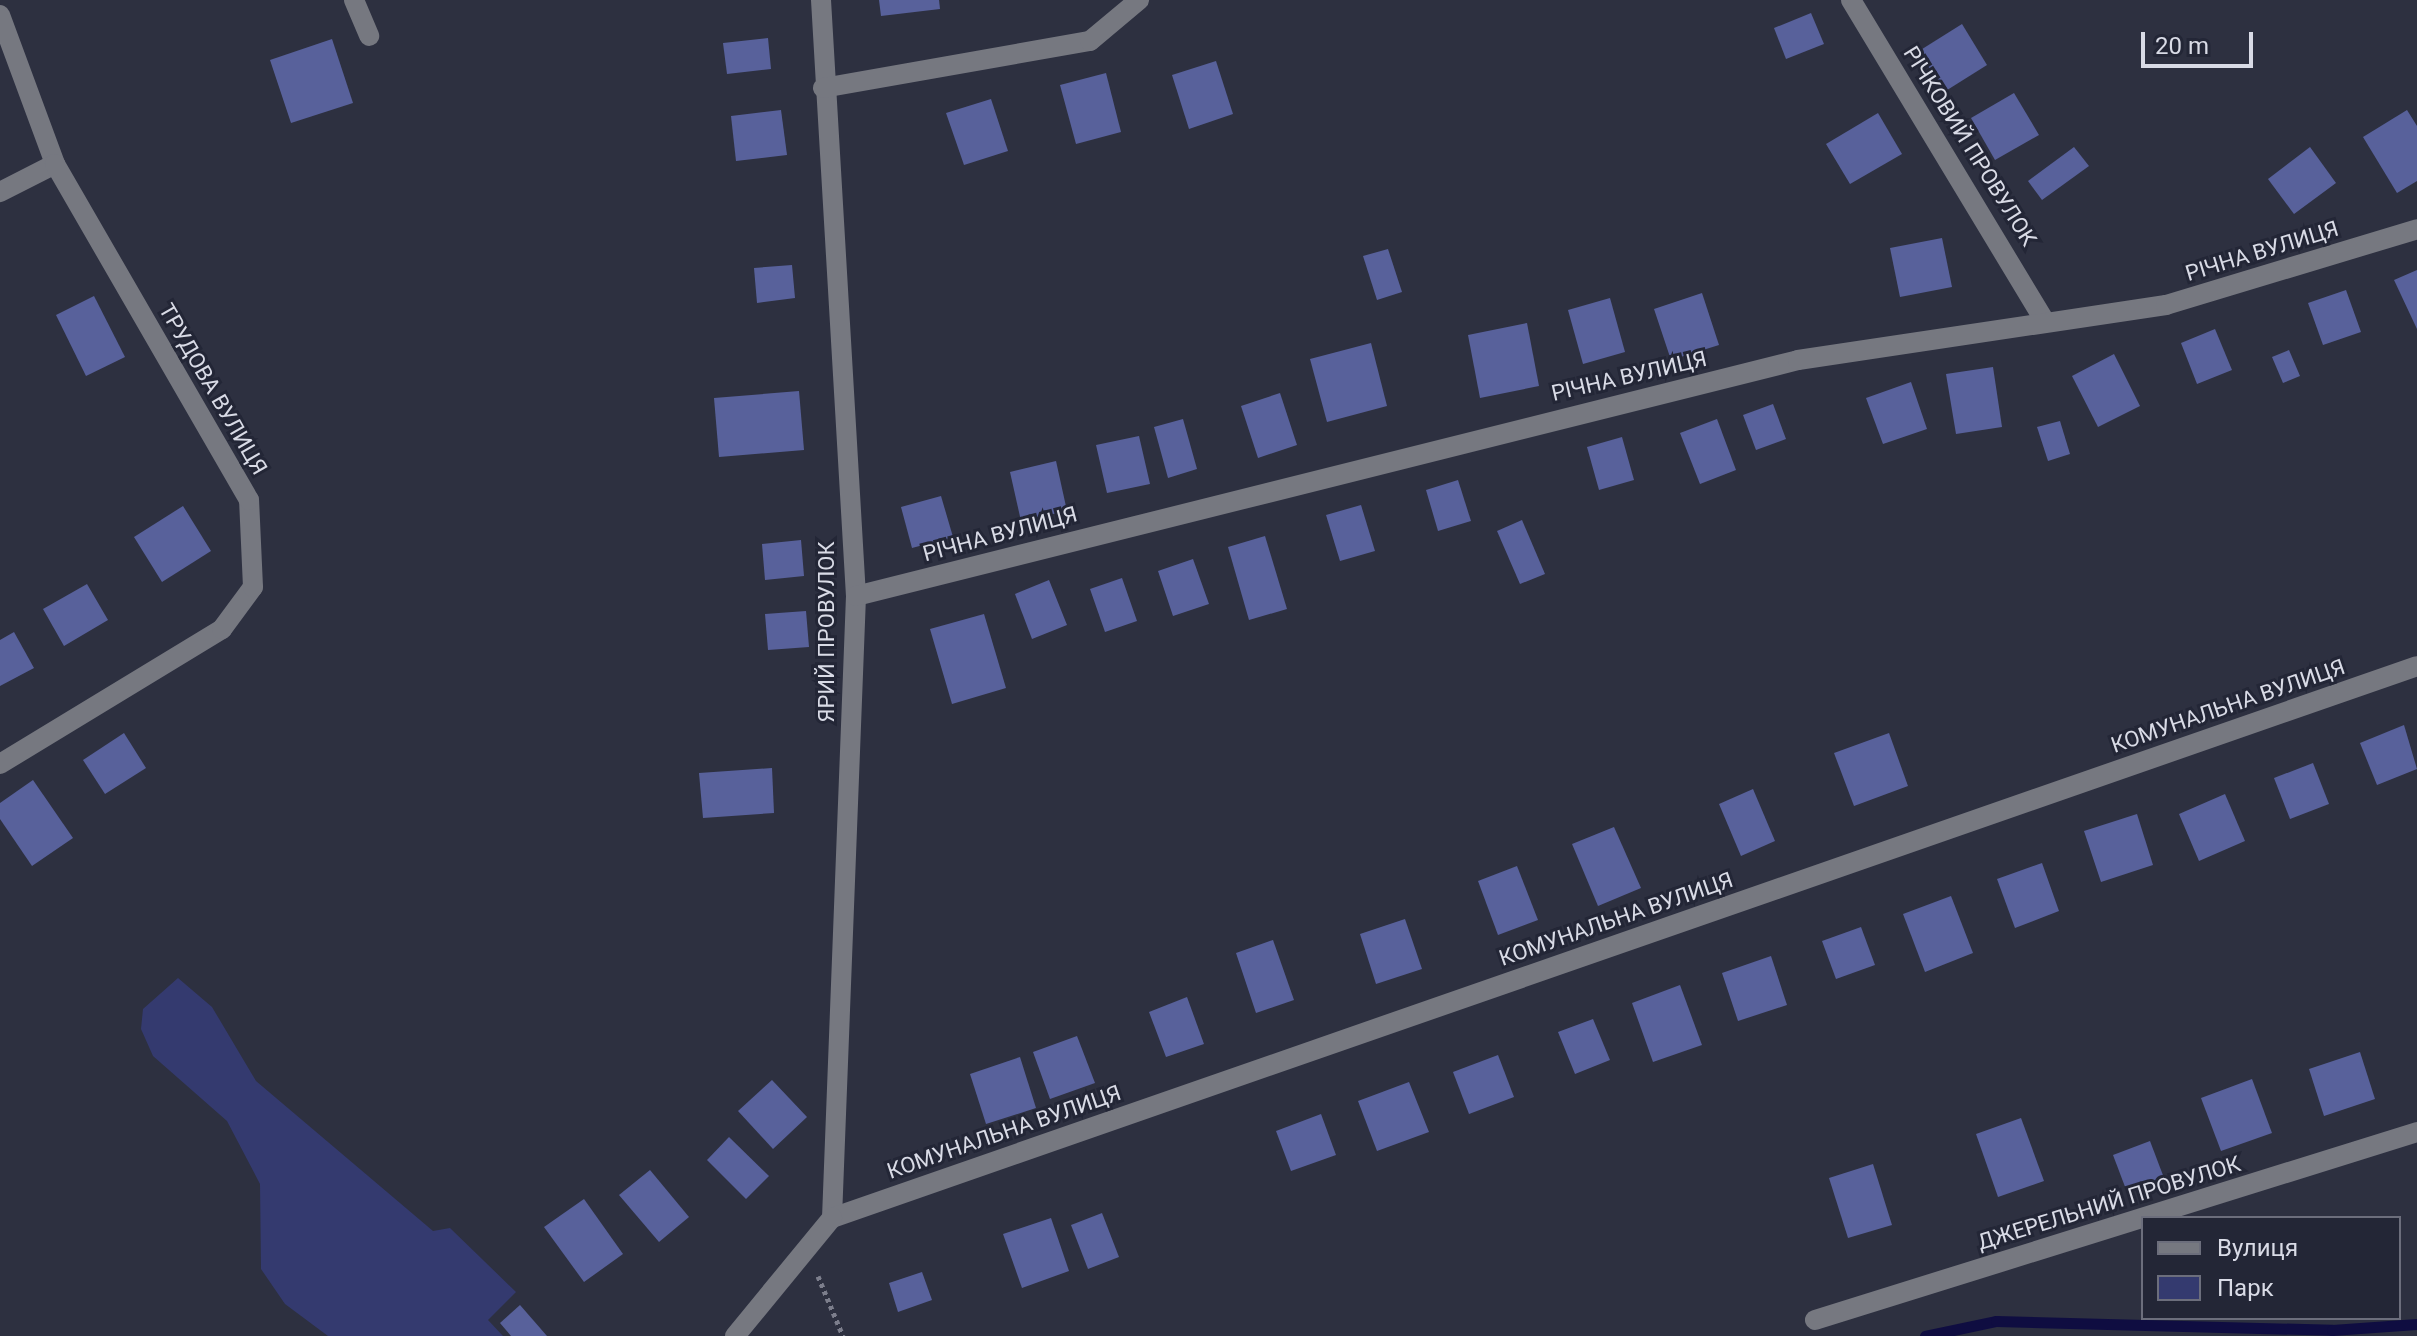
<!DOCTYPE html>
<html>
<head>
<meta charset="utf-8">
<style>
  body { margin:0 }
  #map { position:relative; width:2417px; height:1336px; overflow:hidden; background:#2d3040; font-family:Roboto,sans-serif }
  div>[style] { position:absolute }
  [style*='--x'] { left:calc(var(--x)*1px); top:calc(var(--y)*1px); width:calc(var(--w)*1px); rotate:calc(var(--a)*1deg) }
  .green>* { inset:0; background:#343a6f }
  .stream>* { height:11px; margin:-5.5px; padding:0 5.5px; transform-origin:5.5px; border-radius:5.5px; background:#0f0d41 }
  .building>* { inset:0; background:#58619b }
  .path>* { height:5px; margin-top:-2.5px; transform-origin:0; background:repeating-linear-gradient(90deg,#7c7e8c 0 4px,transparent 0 8px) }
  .minor>* { height:20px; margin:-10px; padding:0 10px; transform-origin:10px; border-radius:10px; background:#767880 }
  span { translate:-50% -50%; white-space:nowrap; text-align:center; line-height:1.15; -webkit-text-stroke:6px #232636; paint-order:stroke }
  .street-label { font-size:22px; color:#d9dbe6 }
  .legend { position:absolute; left:2141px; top:1216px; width:260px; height:104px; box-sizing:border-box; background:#232636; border:2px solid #6c6e7c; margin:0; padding:10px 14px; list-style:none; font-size:24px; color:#d9dbe6 }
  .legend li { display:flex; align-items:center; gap:16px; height:40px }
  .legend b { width:40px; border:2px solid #6c6e7c }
  .scale { position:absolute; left:2141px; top:32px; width:112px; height:36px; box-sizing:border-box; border:4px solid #d9dbe6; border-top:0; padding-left:10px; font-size:24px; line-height:28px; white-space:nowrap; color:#d9dbe6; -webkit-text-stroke:6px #232636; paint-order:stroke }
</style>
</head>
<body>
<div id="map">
  <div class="green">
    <div style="clip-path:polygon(178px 978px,212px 1007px,256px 1081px,433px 1231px,450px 1228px,516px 1292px,488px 1320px,503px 1336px,328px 1336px,285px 1304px,261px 1269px,260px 1184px,227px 1121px,153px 1056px,141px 1029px,143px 1009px)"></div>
  </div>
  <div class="stream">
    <div style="--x:1925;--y:1336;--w:73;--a:-11.9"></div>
    <div style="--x:1996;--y:1321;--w:336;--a:1.5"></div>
    <div style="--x:2332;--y:1330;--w:85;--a:-4"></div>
  </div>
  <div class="building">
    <div style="clip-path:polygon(879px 0,939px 0,940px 9px,881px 16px)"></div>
    <div style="clip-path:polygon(1811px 13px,1824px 44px,1786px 59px,1774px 28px)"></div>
    <div style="clip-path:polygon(1962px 24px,1987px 65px,1944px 92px,1919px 51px)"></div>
    <div style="clip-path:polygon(768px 38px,771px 69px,727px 74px,723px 43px)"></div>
    <div style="clip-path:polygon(332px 39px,353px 103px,291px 123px,270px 60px)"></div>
    <div style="clip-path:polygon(1216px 61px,1233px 114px,1189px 129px,1172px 75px)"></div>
    <div style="clip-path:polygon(1106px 73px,1121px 132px,1076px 144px,1060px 85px)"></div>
    <div style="clip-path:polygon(2014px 93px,2039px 135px,1995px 160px,1971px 118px)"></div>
    <div style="clip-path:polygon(991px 99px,1008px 151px,964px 165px,946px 113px)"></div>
    <div style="clip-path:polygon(781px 110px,787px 155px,736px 161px,731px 116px)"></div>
    <div style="clip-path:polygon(2407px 110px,2417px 126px,2417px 181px,2397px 193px,2363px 137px)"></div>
    <div style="clip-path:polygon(1878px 113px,1902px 154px,1850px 184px,1826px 144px)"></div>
    <div style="clip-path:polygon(2074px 147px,2089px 166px,2042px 200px,2028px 181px)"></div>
    <div style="clip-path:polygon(2310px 147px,2336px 183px,2294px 214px,2268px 179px)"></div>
    <div style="clip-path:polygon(1942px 238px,1952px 287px,1900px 297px,1890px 248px)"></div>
    <div style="clip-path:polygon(1388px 249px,1402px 292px,1377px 300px,1363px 256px)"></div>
    <div style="clip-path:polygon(792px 265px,795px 298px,757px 303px,754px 268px)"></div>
    <div style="clip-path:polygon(2417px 270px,2417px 329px,2394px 280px)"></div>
    <div style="clip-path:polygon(2346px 290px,2361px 332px,2323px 345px,2308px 303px)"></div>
    <div style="clip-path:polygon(1702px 293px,1719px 345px,1671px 360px,1654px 309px)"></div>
    <div style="clip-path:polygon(94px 296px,125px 357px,86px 376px,56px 315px)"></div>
    <div style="clip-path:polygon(1610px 298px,1625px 352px,1583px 364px,1568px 310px)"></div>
    <div style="clip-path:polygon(1527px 323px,1539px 386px,1480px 398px,1468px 335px)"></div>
    <div style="clip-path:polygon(2215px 329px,2232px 370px,2197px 384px,2181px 343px)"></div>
    <div style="clip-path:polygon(1371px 343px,1387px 406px,1327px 422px,1310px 359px)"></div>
    <div style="clip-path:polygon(2289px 350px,2300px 376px,2283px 383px,2272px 357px)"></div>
    <div style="clip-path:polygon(2114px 354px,2140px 406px,2098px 427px,2072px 376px)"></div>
    <div style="clip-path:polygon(1993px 367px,2002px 427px,1956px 434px,1946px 374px)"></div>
    <div style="clip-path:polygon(1911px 382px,1927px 429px,1883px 444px,1866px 398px)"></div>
    <div style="clip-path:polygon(799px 391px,804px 450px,719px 457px,714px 398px)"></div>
    <div style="clip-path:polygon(1280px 393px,1297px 445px,1258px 458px,1241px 406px)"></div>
    <div style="clip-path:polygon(1773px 404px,1786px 439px,1756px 450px,1743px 415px)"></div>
    <div style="clip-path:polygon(1183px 419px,1197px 469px,1168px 478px,1154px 427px)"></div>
    <div style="clip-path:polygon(1717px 419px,1736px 470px,1700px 484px,1680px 433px)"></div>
    <div style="clip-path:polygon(2060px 421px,2070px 454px,2048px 461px,2037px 427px)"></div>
    <div style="clip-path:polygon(1139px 436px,1150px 484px,1107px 493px,1096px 445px)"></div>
    <div style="clip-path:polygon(1622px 437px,1634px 480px,1599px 490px,1587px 447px)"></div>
    <div style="clip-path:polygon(1056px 461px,1067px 511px,1021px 521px,1010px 472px)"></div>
    <div style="clip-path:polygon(1458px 480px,1471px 521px,1438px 531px,1426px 490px)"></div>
    <div style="clip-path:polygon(941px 496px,953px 537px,912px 548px,901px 507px)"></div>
    <div style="clip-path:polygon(1361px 505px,1375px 551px,1340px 561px,1326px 515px)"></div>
    <div style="clip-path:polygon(183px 506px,211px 551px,162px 582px,134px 537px)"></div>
    <div style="clip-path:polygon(1522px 520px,1545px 574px,1520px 584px,1497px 531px)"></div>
    <div style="clip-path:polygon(1265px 536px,1287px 609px,1249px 620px,1228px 547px)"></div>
    <div style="clip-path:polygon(801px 540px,804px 576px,765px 580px,762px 544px)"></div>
    <div style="clip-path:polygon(1193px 559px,1209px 604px,1173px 616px,1158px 571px)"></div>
    <div style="clip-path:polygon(1122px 578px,1137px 621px,1105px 632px,1090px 589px)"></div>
    <div style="clip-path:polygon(1049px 580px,1067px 625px,1032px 639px,1015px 594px)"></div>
    <div style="clip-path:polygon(87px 584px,108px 620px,64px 646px,43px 609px)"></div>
    <div style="clip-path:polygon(806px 611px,809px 647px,768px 650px,765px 614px)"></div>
    <div style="clip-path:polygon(984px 614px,1006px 688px,952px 704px,930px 629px)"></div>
    <div style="clip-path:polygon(14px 632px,34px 668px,0 686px,0 640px)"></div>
    <div style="clip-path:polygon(2404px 725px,2417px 769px,2377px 785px,2360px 743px)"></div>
    <div style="clip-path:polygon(124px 733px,146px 768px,105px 794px,83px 760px)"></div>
    <div style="clip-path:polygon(1889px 733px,1908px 786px,1854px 806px,1834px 753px)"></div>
    <div style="clip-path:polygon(2313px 763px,2329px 804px,2290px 819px,2274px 778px)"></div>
    <div style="clip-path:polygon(772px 768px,774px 813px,703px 818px,699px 773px)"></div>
    <div style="clip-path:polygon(33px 780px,73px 838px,32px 866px,0 819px,0 803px)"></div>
    <div style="clip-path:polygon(1753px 789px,1775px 841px,1741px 856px,1719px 804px)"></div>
    <div style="clip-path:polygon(2225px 794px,2245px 841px,2199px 861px,2179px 814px)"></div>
    <div style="clip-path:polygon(2137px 814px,2153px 865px,2101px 882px,2084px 831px)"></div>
    <div style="clip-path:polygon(1614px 827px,1641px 888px,1598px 906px,1572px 844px)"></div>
    <div style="clip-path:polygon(2042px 863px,2059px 911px,2015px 928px,1997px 879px)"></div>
    <div style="clip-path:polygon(1517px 866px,1538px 920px,1498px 935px,1478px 881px)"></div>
    <div style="clip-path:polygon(1951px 896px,1973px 953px,1925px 972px,1903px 914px)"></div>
    <div style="clip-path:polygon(1405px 919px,1422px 969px,1376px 984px,1360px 934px)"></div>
    <div style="clip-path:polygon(1861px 927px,1875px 965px,1836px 979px,1822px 941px)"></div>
    <div style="clip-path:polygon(1273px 940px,1294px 1000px,1256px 1013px,1236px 953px)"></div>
    <div style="clip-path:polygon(1771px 956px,1787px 1005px,1738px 1021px,1722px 973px)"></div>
    <div style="clip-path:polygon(1680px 985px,1702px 1045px,1653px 1062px,1632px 1003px)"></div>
    <div style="clip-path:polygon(1187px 997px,1204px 1044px,1166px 1057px,1149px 1012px)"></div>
    <div style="clip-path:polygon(1593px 1019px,1610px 1060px,1575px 1074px,1558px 1032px)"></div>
    <div style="clip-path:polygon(1077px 1036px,1095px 1083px,1050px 1099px,1033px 1052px)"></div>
    <div style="clip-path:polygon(2360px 1052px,2375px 1099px,2324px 1116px,2309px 1069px)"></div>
    <div style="clip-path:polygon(1498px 1055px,1514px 1097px,1469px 1114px,1453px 1072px)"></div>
    <div style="clip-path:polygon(1020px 1057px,1036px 1108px,986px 1124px,970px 1074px)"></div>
    <div style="clip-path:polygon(2252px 1079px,2272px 1133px,2221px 1151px,2201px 1098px)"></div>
    <div style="clip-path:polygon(772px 1080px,807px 1117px,773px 1149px,738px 1111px)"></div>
    <div style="clip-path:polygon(1409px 1082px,1429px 1132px,1377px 1151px,1358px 1101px)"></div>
    <div style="clip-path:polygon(1321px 1114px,1336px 1155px,1291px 1171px,1276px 1131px)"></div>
    <div style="clip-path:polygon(2021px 1118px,2044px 1181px,1998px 1197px,1976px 1134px)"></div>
    <div style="clip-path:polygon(729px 1137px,769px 1176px,746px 1199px,707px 1160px)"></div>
    <div style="clip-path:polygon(2150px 1141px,2164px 1178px,2127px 1192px,2113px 1155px)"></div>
    <div style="clip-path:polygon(1873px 1164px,1892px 1225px,1848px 1238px,1829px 1178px)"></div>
    <div style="clip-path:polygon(650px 1170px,689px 1217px,659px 1242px,619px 1195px)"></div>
    <div style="clip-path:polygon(584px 1199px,623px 1254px,584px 1282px,544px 1227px)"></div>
    <div style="clip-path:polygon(1102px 1213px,1119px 1257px,1088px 1269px,1071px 1225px)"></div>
    <div style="clip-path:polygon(1051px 1218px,1069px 1271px,1022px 1288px,1003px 1234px)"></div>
    <div style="clip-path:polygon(922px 1272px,932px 1300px,898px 1312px,889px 1283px)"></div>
    <div style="clip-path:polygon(520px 1305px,547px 1336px,511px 1336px,500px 1323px)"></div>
  </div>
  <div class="path">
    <div style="--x:818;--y:1276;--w:65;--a:67.4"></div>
  </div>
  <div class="minor">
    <div style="--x:354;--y:0;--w:39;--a:67"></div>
    <div style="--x:821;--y:0;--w:597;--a:86.64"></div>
    <div style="--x:856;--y:596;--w:622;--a:92.21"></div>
    <div style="--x:1851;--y:0;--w:374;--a:58.9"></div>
    <div style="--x:0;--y:15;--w:159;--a:69.7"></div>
    <div style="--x:55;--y:164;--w:62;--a:153"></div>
    <div style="--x:823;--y:88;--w:271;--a:-10"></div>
    <div style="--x:1090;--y:41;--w:64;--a:-39.9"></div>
    <div style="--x:856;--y:596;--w:971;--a:-14.06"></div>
    <div style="--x:1798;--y:360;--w:372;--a:-8.5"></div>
    <div style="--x:2166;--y:305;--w:262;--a:-16.8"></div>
    <div style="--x:0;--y:764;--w:260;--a:-31.3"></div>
    <div style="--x:222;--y:629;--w:52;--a:-53.6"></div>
    <div style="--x:253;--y:587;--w:87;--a:-92.6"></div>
    <div style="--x:249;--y:500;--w:388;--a:-120"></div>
    <div style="--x:832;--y:1218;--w:1678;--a:-19.2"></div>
    <div style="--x:1815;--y:1320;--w:631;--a:-17.34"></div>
    <div style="--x:735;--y:1336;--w:153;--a:-50.6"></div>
  </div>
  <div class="street-label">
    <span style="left:1970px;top:146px;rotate:58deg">РІЧКОВИЙ ПРОВУЛОК</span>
    <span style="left:2262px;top:251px;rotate:-17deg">РІЧНА ВУЛИЦЯ</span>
    <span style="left:1629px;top:376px;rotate:-13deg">РІЧНА ВУЛИЦЯ</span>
    <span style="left:213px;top:389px;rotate:60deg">ТРУДОВА ВУЛИЦЯ</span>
    <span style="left:1000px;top:534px;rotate:-15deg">РІЧНА ВУЛИЦЯ</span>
    <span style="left:827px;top:632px;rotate:-90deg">ЯРИЙ ПРОВУЛОК</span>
    <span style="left:2228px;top:706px;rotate:-19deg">КОМУНАЛЬНА ВУЛИЦЯ</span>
    <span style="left:1616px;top:919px;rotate:-19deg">КОМУНАЛЬНА ВУЛИЦЯ</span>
    <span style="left:1004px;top:1132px;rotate:-19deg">КОМУНАЛЬНА ВУЛИЦЯ</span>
    <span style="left:2109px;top:1203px;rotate:-17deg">ДЖЕРЕЛЬНИЙ ПРОВУЛОК</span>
  </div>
  <ul class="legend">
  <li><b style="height:10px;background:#767880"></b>Вулиця</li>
  <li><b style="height:22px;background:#343a6f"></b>Парк</li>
  </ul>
  <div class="scale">20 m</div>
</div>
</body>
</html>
